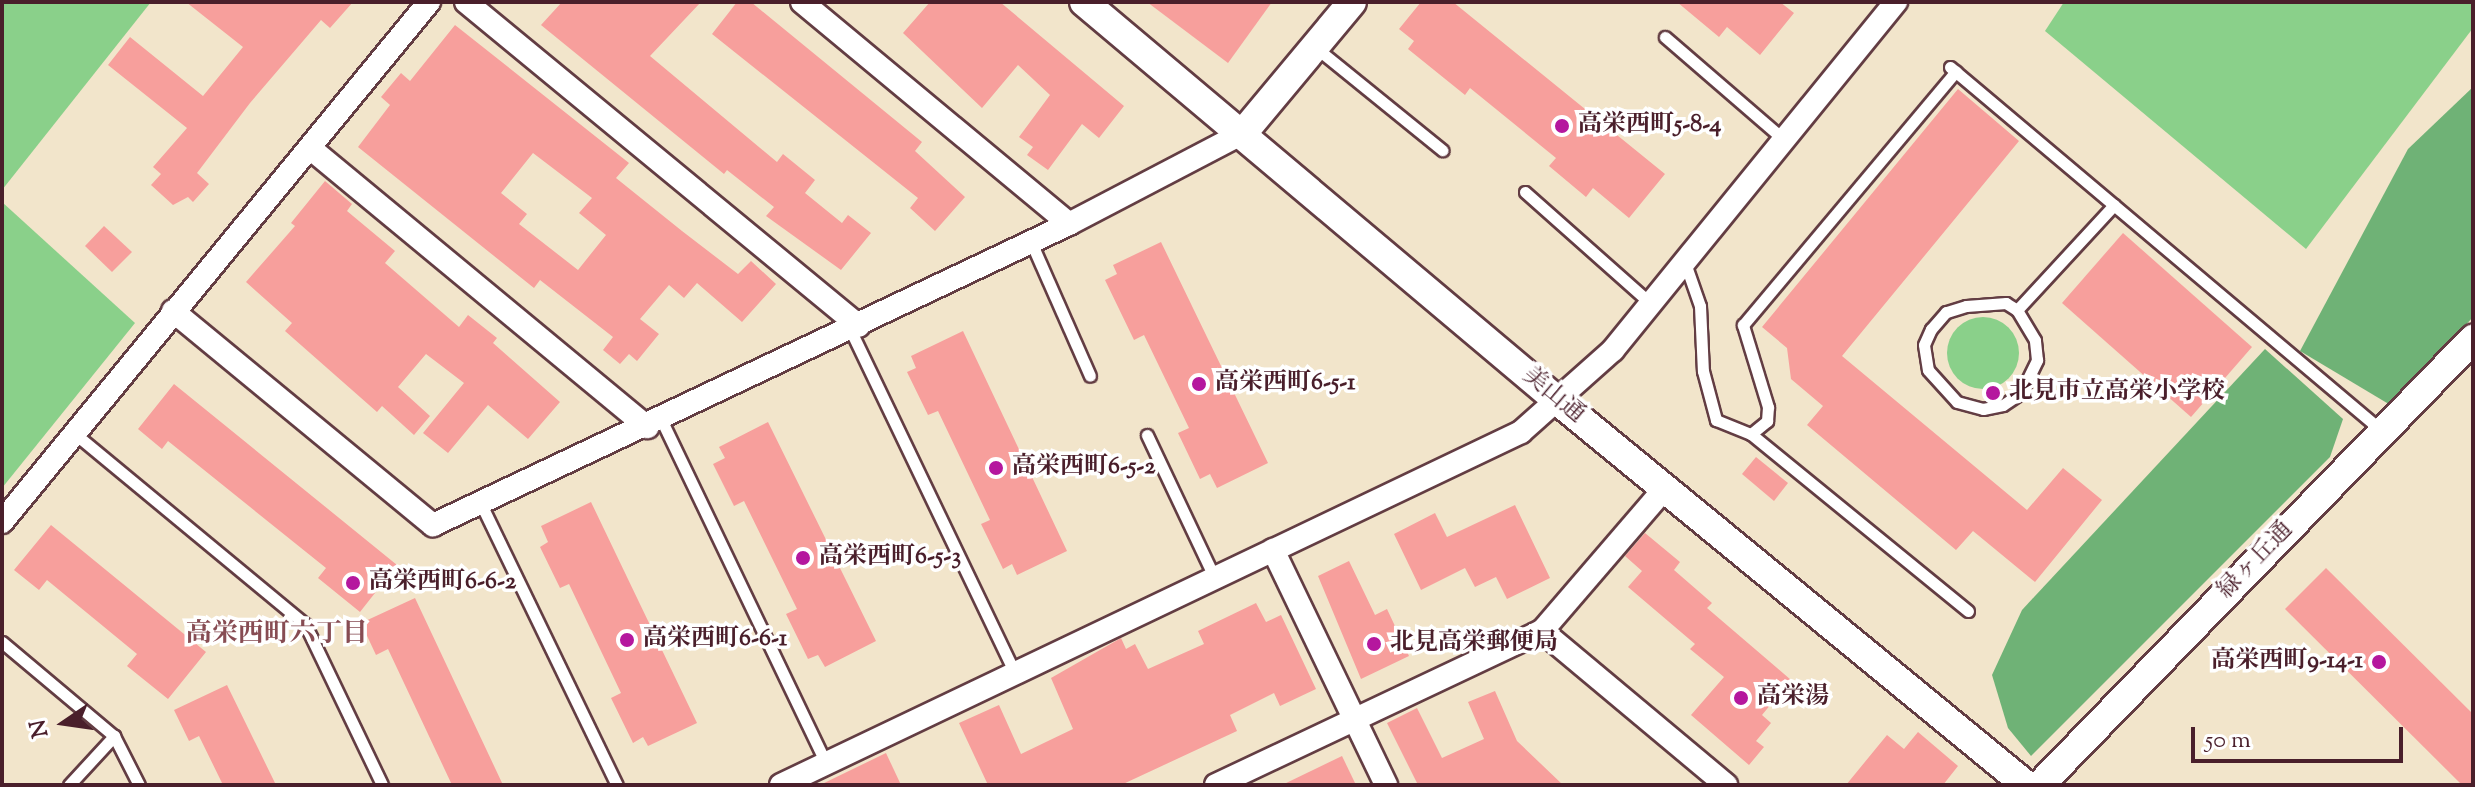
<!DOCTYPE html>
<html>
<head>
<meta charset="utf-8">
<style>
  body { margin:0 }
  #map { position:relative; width:2475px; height:787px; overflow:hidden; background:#f2e5cb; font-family:"Sorts Mill Goudy","Noto Serif JP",serif }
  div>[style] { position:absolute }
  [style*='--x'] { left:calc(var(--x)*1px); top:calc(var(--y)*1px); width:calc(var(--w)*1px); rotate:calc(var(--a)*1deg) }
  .green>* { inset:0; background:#8ad08a }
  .round { border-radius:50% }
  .forest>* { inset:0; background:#6fb276 }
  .building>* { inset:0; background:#f79f9c }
  .roads { filter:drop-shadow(2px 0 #633d43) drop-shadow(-2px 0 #633d43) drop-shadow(0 2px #633d43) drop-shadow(0 -2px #633d43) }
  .service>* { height:11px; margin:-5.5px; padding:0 5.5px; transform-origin:5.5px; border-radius:5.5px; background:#fff }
  .minor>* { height:22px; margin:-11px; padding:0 11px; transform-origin:11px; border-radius:11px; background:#fff }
  .tertiary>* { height:28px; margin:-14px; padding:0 14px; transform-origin:14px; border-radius:14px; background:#fff }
  .dots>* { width:22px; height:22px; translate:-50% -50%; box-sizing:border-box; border:4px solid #fff; border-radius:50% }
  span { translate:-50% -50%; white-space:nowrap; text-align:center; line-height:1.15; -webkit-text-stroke:7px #fff; paint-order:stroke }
  .poi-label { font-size:24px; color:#4a1f2b; font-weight:700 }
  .left { translate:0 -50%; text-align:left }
  .right { translate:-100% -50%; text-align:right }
  .street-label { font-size:24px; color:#4a1f2b }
  .neighbourhood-label { font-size:26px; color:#874c53; font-weight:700 }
  .frame { position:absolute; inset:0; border:4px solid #4a1f2b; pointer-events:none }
  .north { position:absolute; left:24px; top:683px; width:80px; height:80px; -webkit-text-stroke:6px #fff; paint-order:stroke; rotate:257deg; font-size:22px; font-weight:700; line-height:32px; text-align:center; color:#4a1f2b }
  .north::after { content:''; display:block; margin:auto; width:28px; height:36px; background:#4a1f2b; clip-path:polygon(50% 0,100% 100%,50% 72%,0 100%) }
  .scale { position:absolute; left:2191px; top:727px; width:212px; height:36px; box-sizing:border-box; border:4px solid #4a1f2b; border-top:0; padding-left:10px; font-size:24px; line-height:28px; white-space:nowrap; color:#4a1f2b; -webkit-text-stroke:6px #fff; paint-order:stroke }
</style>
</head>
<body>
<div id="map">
  <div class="green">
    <div style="clip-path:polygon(2px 2px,151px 2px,2px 190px)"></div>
    <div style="clip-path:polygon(2064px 2px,2473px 2px,2473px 28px,2306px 249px,2045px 31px)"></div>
    <div style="clip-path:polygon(2px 202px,135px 323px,2px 488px)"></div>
    <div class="round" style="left:1947px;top:317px;width:72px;height:72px"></div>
  </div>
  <div class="forest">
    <div style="clip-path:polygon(2473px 87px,2473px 317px,2392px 406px,2300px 351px,2408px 149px)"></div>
    <div style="clip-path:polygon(2265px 349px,2343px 419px,2330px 457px,2031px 756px,2008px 728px,1992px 675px,2022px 610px)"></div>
  </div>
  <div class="building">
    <div style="clip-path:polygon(186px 2px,353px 2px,330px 28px,321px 20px,250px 103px,197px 173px,209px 184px,193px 202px,188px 197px,173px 205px,151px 185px,161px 174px,153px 167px,187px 128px,108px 65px,130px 37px,203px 96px,243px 47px)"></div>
    <div style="clip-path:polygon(562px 2px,701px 2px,650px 56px,777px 162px,783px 154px,815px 180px,805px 193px,842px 223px,848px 215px,871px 233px,841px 270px,766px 216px,774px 207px,727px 170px,724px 174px,541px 25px)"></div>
    <div style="clip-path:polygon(737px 2px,751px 2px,922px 142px,915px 151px,965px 197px,935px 231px,910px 208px,918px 198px,712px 34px)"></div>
    <div style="clip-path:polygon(930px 2px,1000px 2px,1124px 106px,1099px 138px,1082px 124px,1048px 170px,1027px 155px,1033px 147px,1019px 137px,1050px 95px,1018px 65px,982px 108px,903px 33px)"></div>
    <div style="clip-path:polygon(1147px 2px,1272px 2px,1228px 63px)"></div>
    <div style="clip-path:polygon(1421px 2px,1453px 2px,1665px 174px,1629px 218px,1593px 188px,1586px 197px,1549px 166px,1556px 158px,1470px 88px,1465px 95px,1408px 49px,1414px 41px,1399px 29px)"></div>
    <div style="clip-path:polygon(1677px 2px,1780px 2px,1794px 13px,1760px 55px,1727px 27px,1719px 37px)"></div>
    <div style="clip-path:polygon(evenodd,455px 25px,629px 163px,616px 178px,682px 231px,738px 274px,751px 261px,776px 284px,742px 322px,697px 283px,684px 298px,669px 285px,640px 319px,659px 334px,637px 361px,629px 354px,620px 364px,603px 350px,613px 337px,540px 280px,534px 288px,358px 147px,390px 105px,381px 97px,401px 73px,410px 81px,455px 25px,533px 153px,592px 198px,579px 213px,606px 235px,578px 270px,519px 224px,527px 214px,501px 193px,533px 153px)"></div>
    <div style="clip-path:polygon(1958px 89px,2019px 141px,1842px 356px,2027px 510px,2063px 468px,2102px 500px,2035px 582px,1973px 531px,1956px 550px,1807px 425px,1823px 406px,1791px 379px,1787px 348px,1762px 327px)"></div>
    <div style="clip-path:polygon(325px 181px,352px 204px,347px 211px,395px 251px,385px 263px,459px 327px,468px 315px,497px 338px,493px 343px,560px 402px,528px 439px,488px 405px,448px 453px,423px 433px,464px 383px,426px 354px,398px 387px,430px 416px,414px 435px,382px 406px,377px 412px,285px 331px,292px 323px,246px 282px,295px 226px,291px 223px)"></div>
    <div style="clip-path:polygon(104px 226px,132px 252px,112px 272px,85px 246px)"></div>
    <div style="clip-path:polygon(2123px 233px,2252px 347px,2191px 417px,2062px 303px)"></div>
    <div style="clip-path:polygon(1161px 242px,1268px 463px,1217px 488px,1210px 474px,1200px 479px,1178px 433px,1189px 428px,1144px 335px,1134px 340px,1105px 280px,1117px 274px,1113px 265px)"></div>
    <div style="clip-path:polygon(963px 331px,1067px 551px,1017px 575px,1012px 564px,1003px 569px,981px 524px,990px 520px,938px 411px,928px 415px,907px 372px,916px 368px,911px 356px)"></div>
    <div style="clip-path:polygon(174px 384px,397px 565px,360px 612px,318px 578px,326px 568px,168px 441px,162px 449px,138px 429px)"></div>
    <div style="clip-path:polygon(768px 422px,876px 641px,825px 667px,818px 655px,808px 659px,786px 614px,797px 609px,744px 501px,734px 506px,713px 464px,725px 458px,719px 447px)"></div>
    <div style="clip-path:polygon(1756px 457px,1788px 483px,1774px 501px,1742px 474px)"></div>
    <div style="clip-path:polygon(591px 502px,697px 723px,648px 746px,643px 737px,633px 743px,611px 698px,621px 693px,569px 584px,560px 588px,540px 547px,548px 542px,541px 526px)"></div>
    <div style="clip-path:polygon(1515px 505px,1550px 578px,1507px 599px,1496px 577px,1475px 587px,1465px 568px,1421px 590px,1394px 534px,1435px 513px,1447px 537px)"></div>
    <div style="clip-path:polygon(51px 525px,206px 652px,168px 699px,127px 666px,137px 654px,47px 580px,39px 590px,14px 570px)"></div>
    <div style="clip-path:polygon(1645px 533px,1680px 562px,1674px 570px,1712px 603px,1707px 608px,1791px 680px,1762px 715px,1771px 723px,1756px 741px,1764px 747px,1749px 765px,1691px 715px,1724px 677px,1690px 649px,1695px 644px,1628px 587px,1642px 571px,1625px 556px)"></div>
    <div style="clip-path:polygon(1349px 561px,1375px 615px,1387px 609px,1409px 656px,1361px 679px,1318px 576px)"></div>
    <div style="clip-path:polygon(2326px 568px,2473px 714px,2473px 785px,2462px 785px,2285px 609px)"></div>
    <div style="clip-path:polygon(415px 598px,503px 785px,452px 785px,388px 649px,376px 655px,361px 623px)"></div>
    <div style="clip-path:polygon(1256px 603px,1266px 622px,1281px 615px,1316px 689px,1280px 706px,1274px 693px,1230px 715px,1237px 731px,1121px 785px,988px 785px,959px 723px,999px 705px,1021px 754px,1073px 729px,1051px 678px,1121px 638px,1126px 649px,1135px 644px,1148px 669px,1204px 644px,1198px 631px)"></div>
    <div style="clip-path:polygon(227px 685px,276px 785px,223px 785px,199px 736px,189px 741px,174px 710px)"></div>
    <div style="clip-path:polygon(1495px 691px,1517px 741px,1563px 785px,1418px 785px,1387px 723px,1417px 708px,1442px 758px,1484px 739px,1468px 702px)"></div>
    <div style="clip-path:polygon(1918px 732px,1958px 766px,1943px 785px,1846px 785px,1887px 735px,1904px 749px)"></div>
    <div style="clip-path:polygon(886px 753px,901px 785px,820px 785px)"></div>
    <div style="clip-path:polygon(1342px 756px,1356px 785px,1282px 785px)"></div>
  </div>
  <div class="roads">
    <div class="service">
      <div style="--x:1665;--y:37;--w:156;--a:40.8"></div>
      <div style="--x:1315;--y:47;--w:164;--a:39"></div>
      <div style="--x:1950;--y:67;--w:565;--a:40.12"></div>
      <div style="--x:1525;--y:192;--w:166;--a:41.6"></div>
      <div style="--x:1031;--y:242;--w:146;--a:66.2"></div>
      <div style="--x:1684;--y:260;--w:49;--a:70.8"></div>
      <div style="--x:1700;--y:306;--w:65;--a:87.4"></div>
      <div style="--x:1703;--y:371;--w:51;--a:75.1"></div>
      <div style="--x:1716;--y:420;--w:38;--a:22"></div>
      <div style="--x:1751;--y:434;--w:280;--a:39.2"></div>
      <div style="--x:2017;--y:310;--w:13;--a:-148"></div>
      <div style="--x:2006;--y:303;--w:40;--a:175.7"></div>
      <div style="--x:1966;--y:306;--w:21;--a:163"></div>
      <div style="--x:1946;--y:312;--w:23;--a:131"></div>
      <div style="--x:1931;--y:329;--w:17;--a:114"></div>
      <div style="--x:1924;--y:345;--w:25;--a:81"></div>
      <div style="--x:1928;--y:370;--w:43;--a:47.8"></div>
      <div style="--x:1957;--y:402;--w:27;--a:15"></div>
      <div style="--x:1983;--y:409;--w:20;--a:-11"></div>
      <div style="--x:2003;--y:405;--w:22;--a:-34"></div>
      <div style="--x:2021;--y:393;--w:37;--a:-64"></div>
      <div style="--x:2037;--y:360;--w:20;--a:-96"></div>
      <div style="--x:2035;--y:340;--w:35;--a:-121"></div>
      <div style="--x:2017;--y:310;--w:143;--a:-47.3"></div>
      <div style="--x:850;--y:329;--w:382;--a:64.4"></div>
      <div style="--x:661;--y:419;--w:382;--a:64.4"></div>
      <div style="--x:74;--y:433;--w:300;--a:39.6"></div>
      <div style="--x:305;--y:624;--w:178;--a:64.4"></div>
      <div style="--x:1751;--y:434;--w:21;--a:-39"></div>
      <div style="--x:1767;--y:421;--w:14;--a:-86"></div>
      <div style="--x:1768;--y:407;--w:86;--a:-107"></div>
      <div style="--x:1743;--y:325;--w:331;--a:-50"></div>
      <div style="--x:1147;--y:435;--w:159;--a:64.7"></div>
      <div style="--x:482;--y:506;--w:310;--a:64.2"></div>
      <div style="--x:2;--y:642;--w:146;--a:40"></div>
      <div style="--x:114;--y:736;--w:55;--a:63"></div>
      <div style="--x:69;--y:785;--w:67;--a:-47.4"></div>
    </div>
    <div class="minor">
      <div style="--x:466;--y:2;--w:509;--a:39.5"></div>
      <div style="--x:802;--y:2;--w:347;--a:39.7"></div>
      <div style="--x:310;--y:148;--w:438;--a:39.6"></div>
      <div style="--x:173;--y:311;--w:337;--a:39.5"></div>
      <div style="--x:433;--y:525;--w:704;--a:-25.33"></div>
      <div style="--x:1069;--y:224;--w:196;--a:-27.6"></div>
      <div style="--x:2;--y:522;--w:673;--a:-50.61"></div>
      <div style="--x:1273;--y:550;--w:261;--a:64.3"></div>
      <div style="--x:1542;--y:631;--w:240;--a:39.9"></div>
      <div style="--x:781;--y:785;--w:820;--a:-25.5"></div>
      <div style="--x:1521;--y:432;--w:123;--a:-41.7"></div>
      <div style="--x:1613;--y:350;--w:449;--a:-50.9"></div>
      <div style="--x:1216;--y:785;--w:361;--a:-25.3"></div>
      <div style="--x:1542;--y:631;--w:189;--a:-49.3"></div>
    </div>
    <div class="tertiary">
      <div style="--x:1084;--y:2;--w:620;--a:40.09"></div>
      <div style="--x:1558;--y:401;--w:605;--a:39.37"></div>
      <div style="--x:1243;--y:133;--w:170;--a:-50.2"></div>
      <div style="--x:2040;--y:785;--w:622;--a:-45.85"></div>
    </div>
  </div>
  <div class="dots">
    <div style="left:1562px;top:126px;background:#b5179e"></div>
    <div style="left:1199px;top:384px;background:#b5179e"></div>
    <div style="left:1993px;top:393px;background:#b5179e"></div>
    <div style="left:996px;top:468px;background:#b5179e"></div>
    <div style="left:803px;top:558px;background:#b5179e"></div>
    <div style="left:353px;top:583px;background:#b5179e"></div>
    <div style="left:627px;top:640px;background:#b5179e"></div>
    <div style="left:1374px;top:644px;background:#b5179e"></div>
    <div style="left:2379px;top:662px;background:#b5179e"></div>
    <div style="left:1741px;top:698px;background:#b5179e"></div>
  </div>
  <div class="poi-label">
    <span class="left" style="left:1578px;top:126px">高栄西町5-8-4</span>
    <span class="left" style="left:1215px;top:384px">高栄西町6-5-1</span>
    <span class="left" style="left:2009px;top:393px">北見市立高栄小学校</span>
    <span class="left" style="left:1012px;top:468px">高栄西町6-5-2</span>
    <span class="left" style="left:819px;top:558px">高栄西町6-5-3</span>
    <span class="left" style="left:369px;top:583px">高栄西町6-6-2</span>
    <span class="left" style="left:643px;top:640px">高栄西町6-6-1</span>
    <span class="left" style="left:1390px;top:644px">北見高栄郵便局</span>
    <span class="right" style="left:2363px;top:662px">高栄西町9-14-1</span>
    <span class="left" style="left:1757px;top:698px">高栄湯</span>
  </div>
  <div class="street-label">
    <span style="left:1553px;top:396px;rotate:40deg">美山通</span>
    <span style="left:2256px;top:561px;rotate:-46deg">緑ヶ丘通</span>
  </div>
  <div class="neighbourhood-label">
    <span style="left:277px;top:635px">高栄西町六丁目</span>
  </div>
  <div class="frame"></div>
  <div class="north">N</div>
  <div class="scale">50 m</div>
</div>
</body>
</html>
